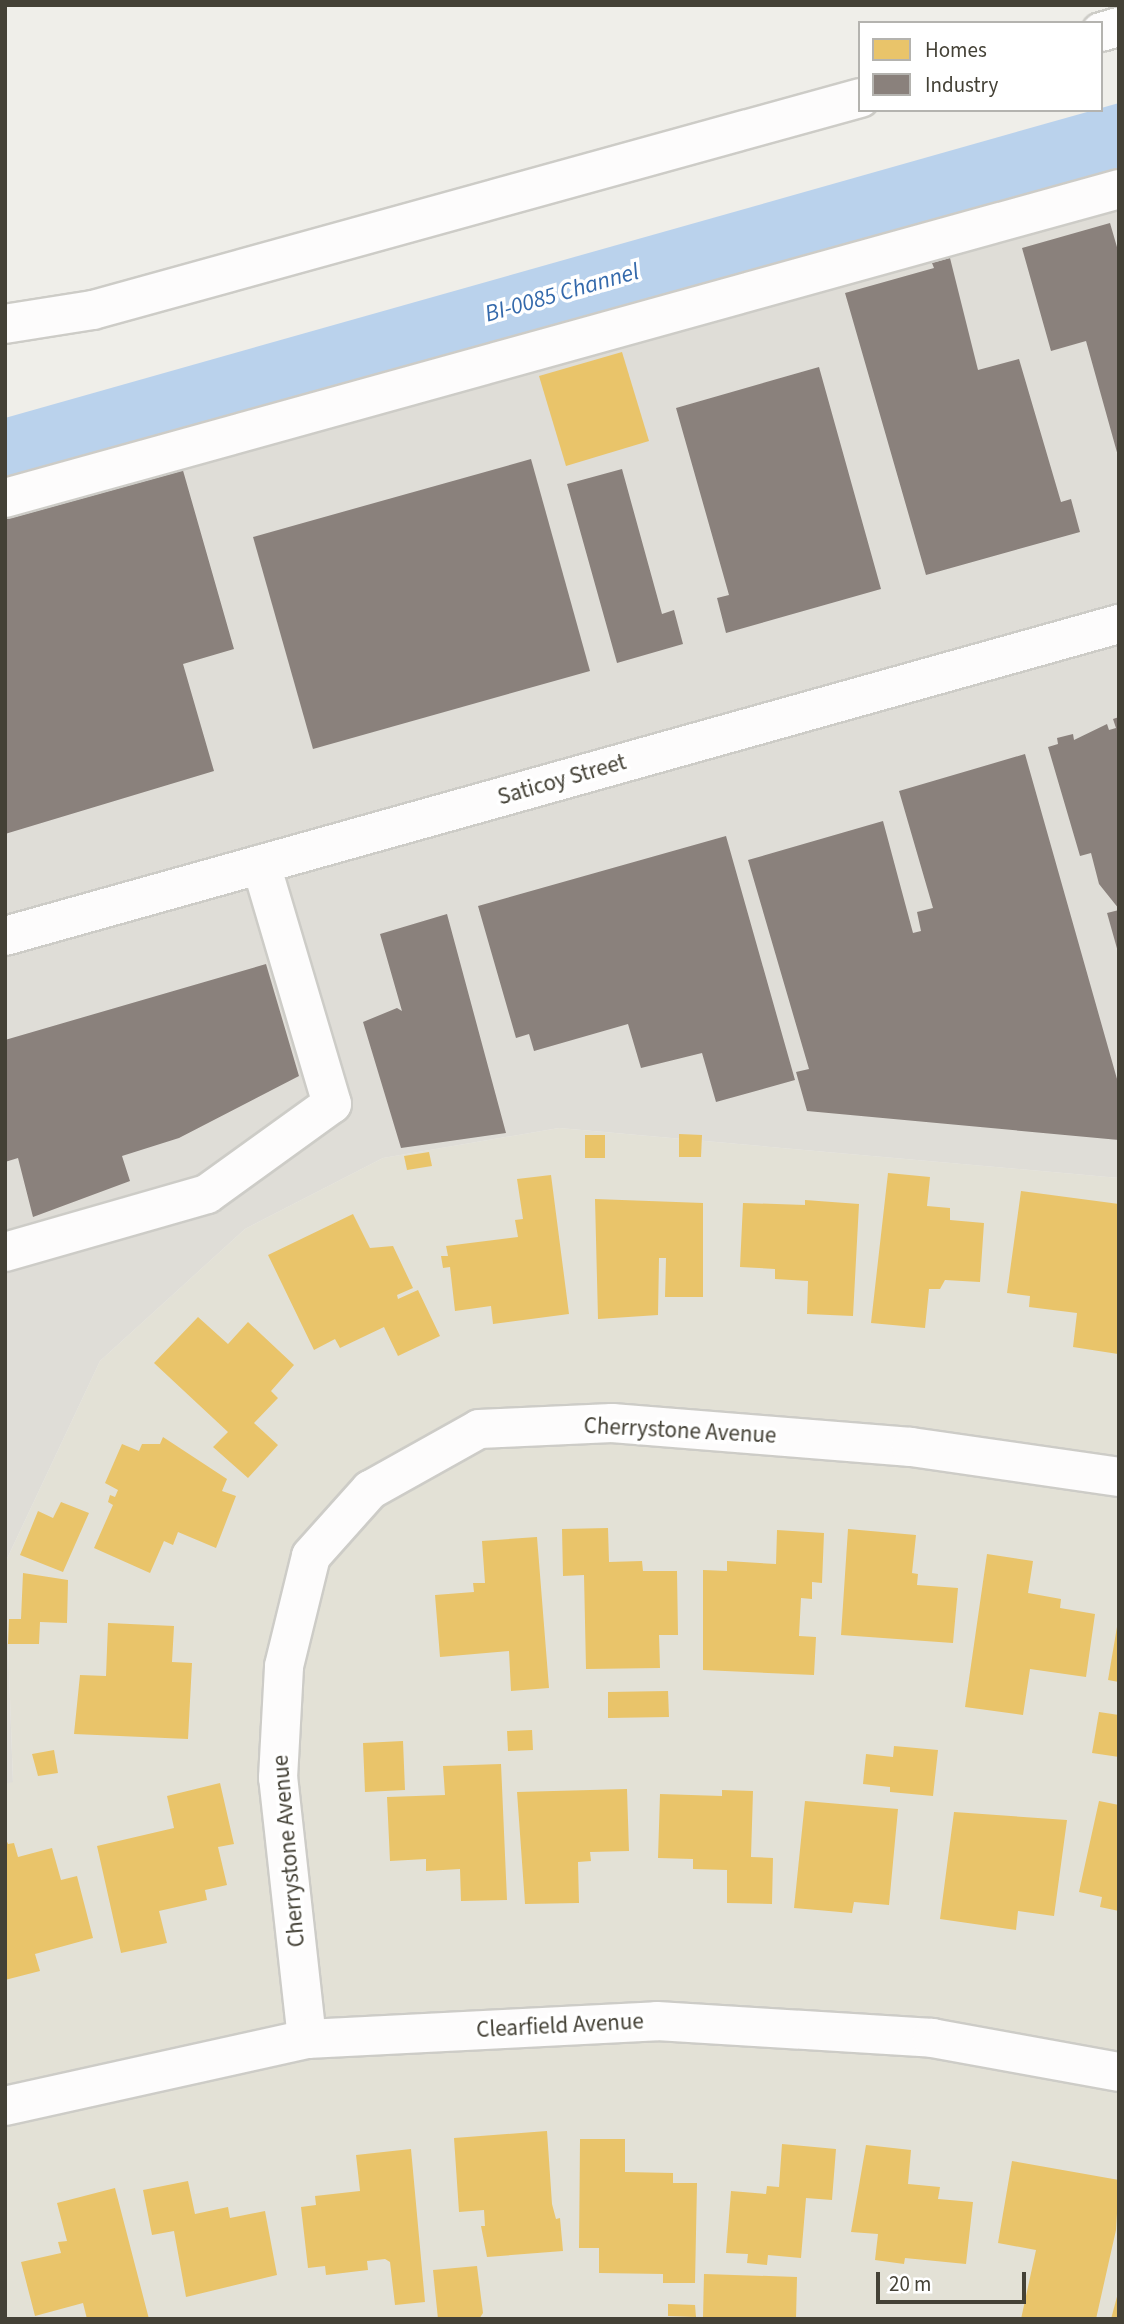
<!DOCTYPE html>
<html>
<head>
<meta charset="utf-8">
<style>
  body { margin:0 }
  #map { position:relative; width:1124px; height:2324px; overflow:hidden; background:#efeee9; font-family:"Source Sans 3",sans-serif }
  div>[style] { position:absolute }
  [style*='--x'] { left:calc(var(--x)*1px); top:calc(var(--y)*1px); width:calc(var(--w)*1px); rotate:calc(var(--a)*1deg) }
  .residential>* { inset:0; background:#e3e1d6 }
  .industrial>* { inset:0; background:#dfddd7 }
  .water>* { inset:0; background:#bad2ec }
  .homes>* { inset:0; background:#e9c46a }
  .industry>* { inset:0; background:#8a817c }
  .roads { filter:drop-shadow(2px 0 #cdccc7) drop-shadow(-2px 0 #cdccc7) drop-shadow(0 2px #cdccc7) drop-shadow(0 -2px #cdccc7) }
  .minor>* { height:38px; margin:-19px; padding:0 19px; transform-origin:19px; border-radius:19px; background:#fdfcfc }
  span { translate:-50% -50%; white-space:nowrap; text-align:center; line-height:1.15; -webkit-text-stroke:7px #fff; paint-order:stroke }
  .street-label { font-size:23px; color:#444136 }
  .water-label { font-size:24px; color:#3469ab; font-style:italic }
  .frame { position:absolute; inset:0; border:7px solid #444136; pointer-events:none }
  .legend { position:absolute; left:858px; top:21px; width:245px; height:91px; box-sizing:border-box; background:#fff; border:2px solid #b4b3af; margin:0; padding:9px 12px; list-style:none; font-size:21px; color:#444136 }
  .legend li { display:flex; align-items:center; gap:14px; height:35px }
  .legend b { width:35px; border:2px solid #b4b3af }
  .scale { position:absolute; left:876px; top:2272px; width:150px; height:32px; box-sizing:border-box; border:4px solid #444136; border-top:0; padding-left:9px; font-size:21px; line-height:24px; white-space:nowrap; color:#444136; -webkit-text-stroke:5px #fff; paint-order:stroke }
</style>
</head>
<body>
<div id="map">
  <div class="residential">
    <div style="clip-path:polygon(559px 1128px,1119px 1178px,1119px 2319px,5px 2319px,5px 1784px,13px 1781px,5px 1563px,100px 1361px,245px 1229px,383px 1158px)"></div>
  </div>
  <div class="industrial">
    <div style="clip-path:polygon(1119px 208px,1119px 1178px,559px 1128px,383px 1158px,245px 1229px,100px 1361px,5px 1563px,13px 1782px,5px 1784px,5px 516px)"></div>
  </div>
  <div class="water">
    <div style="clip-path:polygon(1119px 103px,1119px 175px,5px 487px,5px 418px)"></div>
  </div>
  <div class="homes">
    <div style="clip-path:polygon(622px 352px,649px 441px,566px 466px,539px 376px)"></div>
    <div style="clip-path:polygon(679px 1134px,702px 1135px,701px 1157px,679px 1157px)"></div>
    <div style="clip-path:polygon(585px 1135px,605px 1135px,605px 1158px,585px 1158px)"></div>
    <div style="clip-path:polygon(429px 1152px,432px 1166px,407px 1170px,404px 1156px)"></div>
    <div style="clip-path:polygon(888px 1173px,930px 1177px,927px 1206px,950px 1208px,950px 1220px,984px 1223px,980px 1282px,945px 1280px,940px 1289px,929px 1289px,925px 1328px,871px 1323px)"></div>
    <div style="clip-path:polygon(551px 1175px,569px 1314px,493px 1324px,491px 1306px,455px 1311px,450px 1267px,443px 1268px,441px 1256px,448px 1256px,446px 1246px,518px 1237px,515px 1220px,523px 1219px,517px 1179px)"></div>
    <div style="clip-path:polygon(1021px 1191px,1119px 1204px,1118px 1354px,1073px 1347px,1077px 1313px,1029px 1307px,1030px 1296px,1007px 1293px)"></div>
    <div style="clip-path:polygon(595px 1199px,703px 1203px,703px 1297px,665px 1297px,666px 1258px,659px 1258px,658px 1315px,598px 1319px)"></div>
    <div style="clip-path:polygon(805px 1200px,859px 1204px,853px 1316px,807px 1314px,808px 1281px,775px 1279px,775px 1269px,740px 1267px,743px 1203px,805px 1205px)"></div>
    <div style="clip-path:polygon(353px 1214px,370px 1248px,393px 1246px,413px 1288px,397px 1295px,398px 1299px,418px 1290px,440px 1336px,398px 1356px,384px 1327px,340px 1348px,335px 1339px,314px 1350px,268px 1255px)"></div>
    <div style="clip-path:polygon(198px 1317px,228px 1344px,248px 1322px,294px 1365px,271px 1391px,278px 1398px,254px 1423px,278px 1445px,248px 1478px,213px 1447px,228px 1432px,154px 1363px)"></div>
    <div style="clip-path:polygon(163px 1437px,227px 1479px,222px 1491px,236px 1496px,216px 1548px,178px 1532px,173px 1545px,164px 1541px,150px 1573px,94px 1548px,113px 1505px,108px 1502px,110px 1495px,115px 1497px,118px 1490px,105px 1483px,122px 1444px,139px 1451px,142px 1444px,160px 1444px)"></div>
    <div style="clip-path:polygon(61px 1502px,89px 1513px,63px 1572px,20px 1555px,38px 1511px,53px 1518px)"></div>
    <div style="clip-path:polygon(608px 1528px,609px 1562px,642px 1561px,643px 1571px,677px 1571px,678px 1635px,659px 1635px,660px 1668px,586px 1669px,584px 1575px,563px 1576px,562px 1529px)"></div>
    <div style="clip-path:polygon(848px 1529px,916px 1535px,912px 1573px,918px 1574px,917px 1585px,958px 1588px,953px 1643px,841px 1635px)"></div>
    <div style="clip-path:polygon(777px 1530px,824px 1533px,822px 1583px,812px 1582px,812px 1599px,801px 1598px,799px 1636px,816px 1637px,814px 1675px,703px 1670px,703px 1570px,727px 1571px,727px 1561px,776px 1564px)"></div>
    <div style="clip-path:polygon(537px 1537px,549px 1688px,511px 1691px,509px 1651px,440px 1657px,435px 1595px,474px 1592px,473px 1583px,485px 1583px,482px 1541px)"></div>
    <div style="clip-path:polygon(987px 1554px,1033px 1561px,1028px 1593px,1061px 1599px,1060px 1608px,1095px 1614px,1086px 1677px,1030px 1669px,1023px 1715px,965px 1707px)"></div>
    <div style="clip-path:polygon(23px 1573px,68px 1580px,67px 1623px,40px 1622px,39px 1644px,8px 1644px,9px 1619px,21px 1619px)"></div>
    <div style="clip-path:polygon(108px 1623px,174px 1626px,172px 1662px,192px 1663px,188px 1739px,74px 1734px,80px 1675px,106px 1676px)"></div>
    <div style="clip-path:polygon(1117px 1627px,1119px 1627px,1119px 1682px,1108px 1680px)"></div>
    <div style="clip-path:polygon(668px 1691px,669px 1717px,608px 1718px,608px 1692px)"></div>
    <div style="clip-path:polygon(1099px 1712px,1119px 1715px,1119px 1757px,1092px 1753px)"></div>
    <div style="clip-path:polygon(532px 1730px,533px 1750px,508px 1751px,507px 1731px)"></div>
    <div style="clip-path:polygon(403px 1741px,405px 1790px,365px 1792px,363px 1743px)"></div>
    <div style="clip-path:polygon(894px 1746px,938px 1750px,933px 1796px,890px 1792px,890px 1787px,863px 1784px,866px 1754px,893px 1757px)"></div>
    <div style="clip-path:polygon(54px 1750px,58px 1773px,38px 1776px,32px 1754px)"></div>
    <div style="clip-path:polygon(501px 1764px,507px 1900px,461px 1901px,460px 1869px,426px 1871px,426px 1859px,390px 1861px,387px 1797px,445px 1795px,443px 1766px)"></div>
    <div style="clip-path:polygon(220px 1783px,234px 1844px,218px 1847px,227px 1885px,205px 1890px,207px 1900px,159px 1911px,167px 1943px,121px 1953px,97px 1846px,174px 1828px,167px 1796px)"></div>
    <div style="clip-path:polygon(627px 1789px,629px 1851px,590px 1852px,591px 1861px,578px 1862px,579px 1903px,525px 1904px,517px 1792px)"></div>
    <div style="clip-path:polygon(722px 1790px,753px 1791px,751px 1857px,773px 1858px,772px 1904px,727px 1903px,727px 1870px,693px 1869px,693px 1859px,658px 1858px,660px 1794px,722px 1796px)"></div>
    <div style="clip-path:polygon(805px 1801px,898px 1809px,889px 1905px,854px 1902px,852px 1913px,794px 1908px)"></div>
    <div style="clip-path:polygon(1099px 1801px,1119px 1805px,1119px 1911px,1100px 1907px,1102px 1897px,1079px 1892px)"></div>
    <div style="clip-path:polygon(954px 1812px,1067px 1820px,1054px 1916px,1018px 1911px,1016px 1930px,940px 1919px)"></div>
    <div style="clip-path:polygon(5px 1837px,8px 1844px,14px 1843px,18px 1857px,52px 1848px,61px 1880px,77px 1876px,93px 1938px,35px 1954px,40px 1971px,5px 1980px)"></div>
    <div style="clip-path:polygon(547px 2131px,552px 2204px,556px 2219px,560px 2218px,563px 2251px,487px 2257px,481px 2226px,485px 2226px,484px 2210px,459px 2212px,454px 2138px)"></div>
    <div style="clip-path:polygon(580px 2139px,625px 2139px,625px 2172px,673px 2173px,673px 2183px,697px 2183px,695px 2283px,663px 2283px,663px 2274px,599px 2273px,599px 2248px,579px 2248px)"></div>
    <div style="clip-path:polygon(782px 2144px,836px 2149px,832px 2200px,806px 2198px,801px 2258px,768px 2255px,767px 2265px,747px 2263px,748px 2254px,726px 2253px,731px 2191px,766px 2194px,767px 2186px,779px 2187px)"></div>
    <div style="clip-path:polygon(866px 2145px,911px 2150px,908px 2184px,940px 2187px,938px 2199px,973px 2202px,966px 2264px,905px 2258px,904px 2264px,875px 2260px,878px 2234px,851px 2232px)"></div>
    <div style="clip-path:polygon(411px 2149px,425px 2302px,395px 2305px,390px 2262px,385px 2259px,367px 2261px,368px 2270px,326px 2275px,325px 2266px,308px 2268px,301px 2207px,316px 2205px,315px 2196px,360px 2191px,356px 2155px)"></div>
    <div style="clip-path:polygon(1012px 2161px,1119px 2180px,1116px 2230px,1096px 2319px,1021px 2319px,1036px 2250px,998px 2243px)"></div>
    <div style="clip-path:polygon(188px 2181px,195px 2214px,228px 2207px,230px 2218px,265px 2211px,277px 2275px,186px 2297px,174px 2231px,152px 2235px,143px 2190px)"></div>
    <div style="clip-path:polygon(115px 2188px,149px 2319px,87px 2319px,83px 2303px,35px 2316px,21px 2262px,61px 2253px,58px 2242px,67px 2241px,57px 2203px)"></div>
    <div style="clip-path:polygon(477px 2266px,483px 2313px,479px 2319px,438px 2319px,433px 2270px)"></div>
    <div style="clip-path:polygon(704px 2274px,797px 2277px,796px 2319px,703px 2317px)"></div>
    <div style="clip-path:polygon(1118px 2293px,1119px 2319px,1111px 2319px)"></div>
    <div style="clip-path:polygon(668px 2304px,695px 2305px,696px 2317px,668px 2316px)"></div>
  </div>
  <div class="industry">
    <div style="clip-path:polygon(1110px 223px,1119px 254px,1118px 456px,1086px 341px,1051px 351px,1022px 248px)"></div>
    <div style="clip-path:polygon(950px 258px,978px 370px,1019px 359px,1061px 502px,1071px 499px,1080px 532px,926px 575px,845px 293px,934px 268px,932px 263px)"></div>
    <div style="clip-path:polygon(819px 367px,881px 589px,726px 633px,717px 598px,729px 595px,676px 408px)"></div>
    <div style="clip-path:polygon(531px 459px,590px 671px,313px 749px,253px 537px)"></div>
    <div style="clip-path:polygon(182px 467px,234px 649px,183px 664px,214px 771px,5px 834px,5px 519px)"></div>
    <div style="clip-path:polygon(622px 469px,662px 614px,674px 610px,683px 644px,617px 663px,567px 484px)"></div>
    <div style="clip-path:polygon(1119px 717px,1119px 909px,1099px 884px,1091px 853px,1080px 856px,1048px 747px,1058px 744px,1057px 738px,1073px 734px,1074px 740px,1107px 724px,1109px 730px,1116px 728px,1113px 719px)"></div>
    <div style="clip-path:polygon(1025px 754px,1119px 1086px,1119px 1140px,807px 1111px,796px 1072px,809px 1069px,748px 860px,883px 821px,913px 933px,921px 931px,917px 912px,933px 908px,899px 791px)"></div>
    <div style="clip-path:polygon(726px 836px,795px 1080px,716px 1102px,702px 1053px,641px 1068px,628px 1024px,534px 1051px,529px 1034px,516px 1038px,478px 906px)"></div>
    <div style="clip-path:polygon(1119px 910px,1119px 952px,1118px 952px,1107px 913px)"></div>
    <div style="clip-path:polygon(447px 914px,506px 1133px,401px 1148px,363px 1022px,397px 1008px,402px 1011px,380px 934px)"></div>
    <div style="clip-path:polygon(266px 964px,299px 1076px,179px 1138px,122px 1156px,130px 1181px,33px 1217px,18px 1158px,5px 1162px,5px 1040px)"></div>
  </div>
  <div class="roads">
    <div class="minor">
      <div style="--x:1101;--y:32;--w:19;--a:-16"></div>
      <div style="--x:5;--y:324;--w:89;--a:-9"></div>
      <div style="--x:93;--y:310;--w:796;--a:-15.45"></div>
      <div style="--x:5;--y:498;--w:1156;--a:-15.5"></div>
      <div style="--x:5;--y:936;--w:1157;--a:-15.65"></div>
      <div style="--x:5;--y:1252;--w:210;--a:-16"></div>
      <div style="--x:207;--y:1194;--w:154;--a:-35.8"></div>
      <div style="--x:332;--y:1104;--w:250;--a:-106.5"></div>
      <div style="--x:307;--y:2039;--w:263;--a:-96.3"></div>
      <div style="--x:278;--y:1778;--w:112;--a:-86.9"></div>
      <div style="--x:284;--y:1666;--w:113;--a:-76.2"></div>
      <div style="--x:311;--y:1556;--w:89;--a:-48.2"></div>
      <div style="--x:370;--y:1490;--w:125;--a:-29.2"></div>
      <div style="--x:479;--y:1429;--w:133;--a:-2.6"></div>
      <div style="--x:612;--y:1423;--w:300;--a:4.6"></div>
      <div style="--x:911;--y:1447;--w:210;--a:8.2"></div>
      <div style="--x:5;--y:2106;--w:309;--a:-12.5"></div>
      <div style="--x:307;--y:2039;--w:350;--a:-2.9"></div>
      <div style="--x:657;--y:2021;--w:276;--a:3.5"></div>
      <div style="--x:932;--y:2038;--w:190;--a:10.3"></div>
    </div>
  </div>
  <div class="street-label">
    <span style="left:562px;top:780px;rotate:-16deg">Saticoy Street</span>
    <span style="left:680px;top:1431px;rotate:3deg">Cherrystone Avenue</span>
    <span style="left:289px;top:1851px;rotate:-95deg">Cherrystone Avenue</span>
    <span style="left:560px;top:2026px;rotate:-3deg">Clearfield Avenue</span>
  </div>
  <div class="water-label">
    <span style="left:562px;top:293px;rotate:-16deg">BI-0085 Channel</span>
  </div>
  <div class="frame"></div>
  <ul class="legend">
  <li><b style="height:19px;background:#e9c46a"></b>Homes</li>
  <li><b style="height:19px;background:#8a817c"></b>Industry</li>
  </ul>
  <div class="scale">20 m</div>
</div>
</body>
</html>
